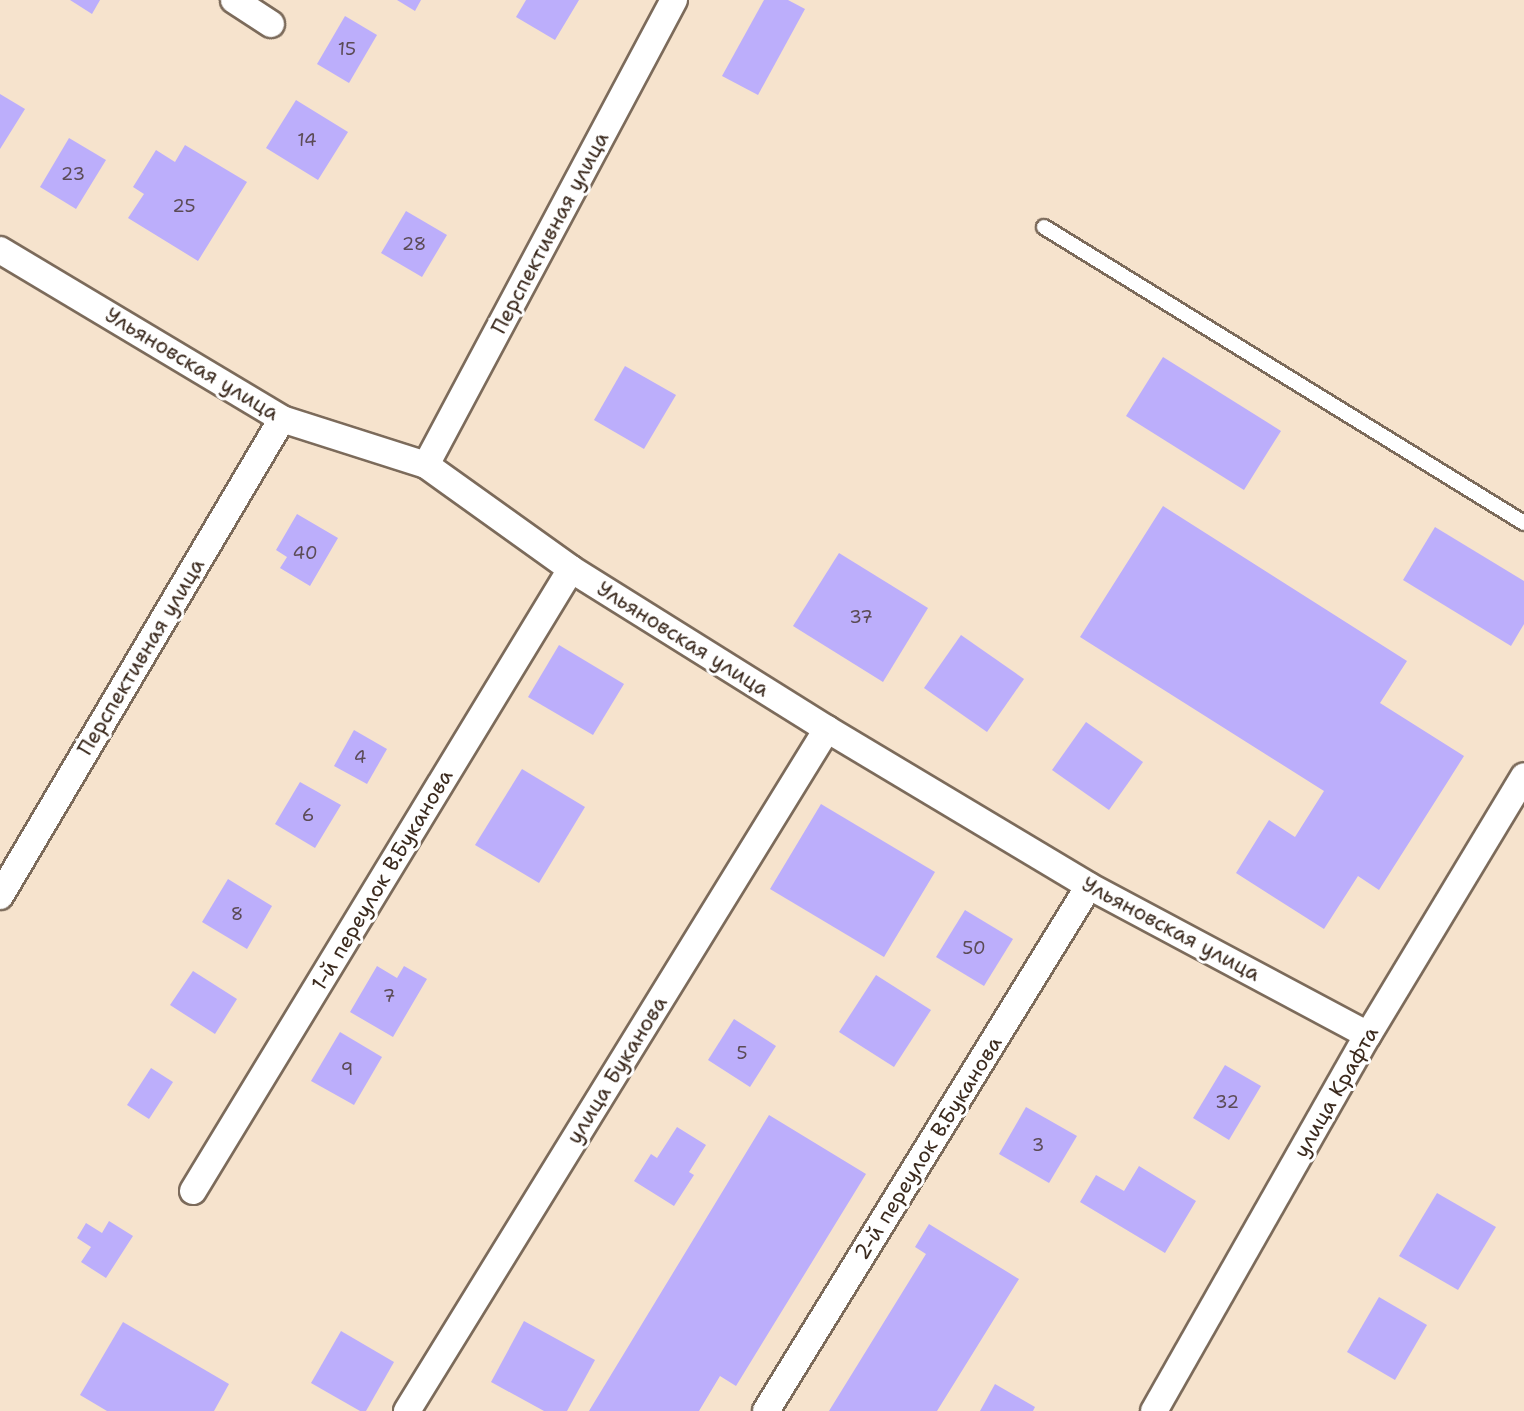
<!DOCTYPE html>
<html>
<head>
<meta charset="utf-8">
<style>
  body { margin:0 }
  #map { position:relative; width:1524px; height:1411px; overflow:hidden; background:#f6e3cd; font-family:"Shantell Sans",sans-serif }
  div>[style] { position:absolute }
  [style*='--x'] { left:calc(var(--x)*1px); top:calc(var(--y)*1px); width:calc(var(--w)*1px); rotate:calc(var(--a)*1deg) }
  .building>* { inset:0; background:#bcaefb }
  .roads { filter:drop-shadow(2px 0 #7c6b5b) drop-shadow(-2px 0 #7c6b5b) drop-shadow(0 2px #7c6b5b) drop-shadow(0 -2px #7c6b5b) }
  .lane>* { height:14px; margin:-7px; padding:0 7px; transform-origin:7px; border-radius:7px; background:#fff }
  .street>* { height:26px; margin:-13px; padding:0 13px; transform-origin:13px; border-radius:13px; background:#fff }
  span { translate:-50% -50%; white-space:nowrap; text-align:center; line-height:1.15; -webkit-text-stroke:6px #fff; paint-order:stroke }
  .number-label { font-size:18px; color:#5b4b55 }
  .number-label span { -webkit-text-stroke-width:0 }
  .street-label { font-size:21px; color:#3b2a1e }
</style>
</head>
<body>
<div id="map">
  <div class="building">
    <div style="clip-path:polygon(70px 0,100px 0,92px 14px)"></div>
    <div style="clip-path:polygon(397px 0,421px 0,415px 11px)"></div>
    <div style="clip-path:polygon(526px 0,579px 0,555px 40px,516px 17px)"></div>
    <div style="clip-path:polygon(764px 0,788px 0,805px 9px,758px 95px,722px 76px)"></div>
    <div style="clip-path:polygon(345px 16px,377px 35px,349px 83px,317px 64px)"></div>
    <div style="clip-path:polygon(0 94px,25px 109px,0 149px)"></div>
    <div style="clip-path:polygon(296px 100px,348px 132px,318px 180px,266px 148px)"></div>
    <div style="clip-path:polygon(69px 138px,106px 160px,76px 209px,40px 187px)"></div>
    <div style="clip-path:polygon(185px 145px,247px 182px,198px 261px,128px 218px,144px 194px,133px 187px,156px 150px,175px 162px)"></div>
    <div style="clip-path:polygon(406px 211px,447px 235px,422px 277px,381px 253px)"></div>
    <div style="clip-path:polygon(1163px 357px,1281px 431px,1244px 490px,1126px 416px)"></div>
    <div style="clip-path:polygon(625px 366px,676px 395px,644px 449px,594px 420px)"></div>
    <div style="clip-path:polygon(1163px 506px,1407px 661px,1380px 703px,1464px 756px,1379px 890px,1358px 876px,1324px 929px,1236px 873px,1269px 820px,1295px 837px,1324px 791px,1080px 637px)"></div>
    <div style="clip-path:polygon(297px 514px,338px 538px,310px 586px,280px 568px,287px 557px,276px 550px)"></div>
    <div style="clip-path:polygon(1435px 527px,1524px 581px,1524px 624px,1511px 646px,1403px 580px)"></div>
    <div style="clip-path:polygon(839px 553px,928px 608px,883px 682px,793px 626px)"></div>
    <div style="clip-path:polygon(961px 635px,1024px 679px,987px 732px,924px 688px)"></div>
    <div style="clip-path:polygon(559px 645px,624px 684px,593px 735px,528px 697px)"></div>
    <div style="clip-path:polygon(1086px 722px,1143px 762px,1109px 810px,1052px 770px)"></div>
    <div style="clip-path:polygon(354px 730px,387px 749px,367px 784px,334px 766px)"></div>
    <div style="clip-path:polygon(522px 769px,585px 807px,539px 883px,475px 845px)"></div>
    <div style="clip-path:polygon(300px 782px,341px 805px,315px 848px,275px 824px)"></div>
    <div style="clip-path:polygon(821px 804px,935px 872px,884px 957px,770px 889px)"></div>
    <div style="clip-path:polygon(228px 879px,272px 906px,247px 949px,202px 922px)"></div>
    <div style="clip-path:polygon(965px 910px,1013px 939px,984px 986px,936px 957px)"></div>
    <div style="clip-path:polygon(377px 966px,397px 978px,404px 966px,427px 979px,393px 1037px,350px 1012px)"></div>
    <div style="clip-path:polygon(193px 971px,237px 999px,215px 1034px,170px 1005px)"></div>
    <div style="clip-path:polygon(876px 975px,931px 1010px,894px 1067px,839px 1032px)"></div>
    <div style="clip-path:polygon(734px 1019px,776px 1046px,750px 1087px,708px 1060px)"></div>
    <div style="clip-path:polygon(340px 1032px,382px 1057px,354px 1105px,311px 1081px)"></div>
    <div style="clip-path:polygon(1225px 1065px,1261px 1086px,1229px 1140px,1193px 1118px)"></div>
    <div style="clip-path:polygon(151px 1068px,173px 1082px,149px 1119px,127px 1105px)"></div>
    <div style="clip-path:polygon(1026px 1107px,1077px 1136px,1049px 1183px,999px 1154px)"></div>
    <div style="clip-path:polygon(769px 1115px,866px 1174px,736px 1386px,720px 1376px,699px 1411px,589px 1411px)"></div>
    <div style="clip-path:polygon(677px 1127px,706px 1145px,689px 1172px,694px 1175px,674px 1206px,634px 1181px,651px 1154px,657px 1158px)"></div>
    <div style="clip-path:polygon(1139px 1166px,1196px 1201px,1165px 1253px,1080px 1202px,1096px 1175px,1124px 1191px)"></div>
    <div style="clip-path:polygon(1437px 1193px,1496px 1227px,1458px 1290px,1399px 1256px)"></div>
    <div style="clip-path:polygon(109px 1221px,133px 1236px,106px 1278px,81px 1262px,91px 1247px,77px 1238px,86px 1223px,102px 1233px)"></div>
    <div style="clip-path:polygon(929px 1224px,1019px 1279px,937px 1411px,829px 1411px,926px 1254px,915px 1247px)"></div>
    <div style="clip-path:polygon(1379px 1297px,1427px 1325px,1395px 1380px,1347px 1352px)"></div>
    <div style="clip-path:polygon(524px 1321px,595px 1360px,567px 1411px,544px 1411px,491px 1382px)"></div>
    <div style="clip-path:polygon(123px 1322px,229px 1384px,214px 1411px,107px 1411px,80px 1395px)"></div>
    <div style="clip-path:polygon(341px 1331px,394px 1362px,366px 1411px,360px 1411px,311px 1383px)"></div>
    <div style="clip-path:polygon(995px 1384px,1035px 1407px,1033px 1411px,980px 1411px)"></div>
  </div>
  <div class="roads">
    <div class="lane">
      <div style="--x:1044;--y:227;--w:564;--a:31.66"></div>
    </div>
    <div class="street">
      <div style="--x:234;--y:0;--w:44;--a:33"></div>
      <div style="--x:0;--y:250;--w:329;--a:30.9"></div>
      <div style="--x:282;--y:419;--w:151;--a:17.7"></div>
      <div style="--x:426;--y:465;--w:178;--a:35.6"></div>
      <div style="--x:571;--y:569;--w:302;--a:32"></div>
      <div style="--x:827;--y:729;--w:305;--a:30.9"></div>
      <div style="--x:1089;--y:886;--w:316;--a:28.1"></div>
      <div style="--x:426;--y:465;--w:527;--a:-61.93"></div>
      <div style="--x:0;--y:896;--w:554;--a:-59.41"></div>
      <div style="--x:193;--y:1191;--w:728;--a:-58.71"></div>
      <div style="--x:407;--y:1411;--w:801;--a:-58.37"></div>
      <div style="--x:766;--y:1411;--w:616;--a:-58.4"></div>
      <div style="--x:1154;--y:1411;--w:433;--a:-60.4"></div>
      <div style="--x:1368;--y:1035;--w:302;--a:-58.9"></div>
    </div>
  </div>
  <div class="number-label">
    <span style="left:347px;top:49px">15</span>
    <span style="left:307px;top:140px">14</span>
    <span style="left:73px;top:174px">23</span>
    <span style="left:184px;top:206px">25</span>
    <span style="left:414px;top:244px">28</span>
    <span style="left:305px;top:553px">40</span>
    <span style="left:861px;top:617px">37</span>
    <span style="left:360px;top:757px">4</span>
    <span style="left:308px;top:815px">6</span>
    <span style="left:237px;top:914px">8</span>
    <span style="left:974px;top:948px">50</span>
    <span style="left:389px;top:996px">7</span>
    <span style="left:742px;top:1053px">5</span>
    <span style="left:347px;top:1069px">9</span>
    <span style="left:1227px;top:1102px">32</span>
    <span style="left:1038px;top:1145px">3</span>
  </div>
  <div class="street-label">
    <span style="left:550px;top:233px;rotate:-62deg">Перспективная улица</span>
    <span style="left:192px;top:364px;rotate:31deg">Ульяновская улица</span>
    <span style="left:683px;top:639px;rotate:32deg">Ульяновская улица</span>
    <span style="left:141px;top:657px;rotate:-59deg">Перспективная улица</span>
    <span style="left:382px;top:880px;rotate:-59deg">1-й переулок В.Буканова</span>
    <span style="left:1171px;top:929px;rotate:28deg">Ульяновская улица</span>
    <span style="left:617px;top:1070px;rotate:-58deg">улица Буканова</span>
    <span style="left:1336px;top:1092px;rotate:-60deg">улица Крафта</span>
    <span style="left:928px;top:1148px;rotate:-58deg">2-й переулок В.Буканова</span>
  </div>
</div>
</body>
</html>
